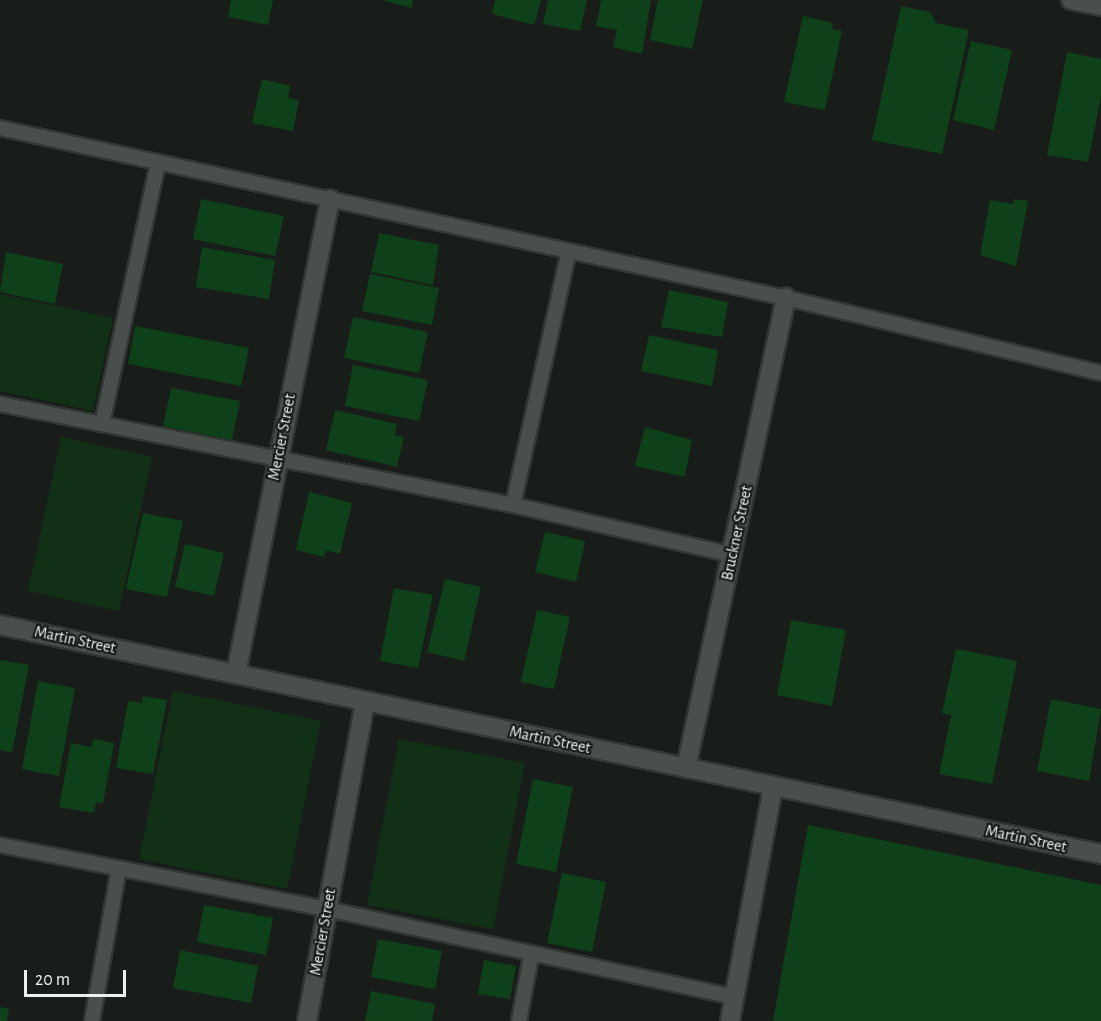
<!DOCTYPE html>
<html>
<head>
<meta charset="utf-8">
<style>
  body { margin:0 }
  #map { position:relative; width:1101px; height:1021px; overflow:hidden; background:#181d19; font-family:"Alegreya Sans",sans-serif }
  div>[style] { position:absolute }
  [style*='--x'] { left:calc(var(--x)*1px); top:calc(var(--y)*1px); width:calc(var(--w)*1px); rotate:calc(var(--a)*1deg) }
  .green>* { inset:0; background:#113016 }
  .building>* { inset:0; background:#0e4119 }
  .roads { filter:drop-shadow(2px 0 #333734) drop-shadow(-2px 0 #333734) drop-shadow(0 2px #333734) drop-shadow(0 -2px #333734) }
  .service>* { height:14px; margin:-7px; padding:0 7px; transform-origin:7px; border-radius:7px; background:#494f4a }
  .minor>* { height:18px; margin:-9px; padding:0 9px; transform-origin:9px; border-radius:9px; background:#494f4a }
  span { translate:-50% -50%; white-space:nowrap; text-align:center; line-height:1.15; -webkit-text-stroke:4.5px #181d19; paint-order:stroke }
  .street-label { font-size:16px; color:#edf1ee }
  .scale { position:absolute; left:24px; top:970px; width:102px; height:27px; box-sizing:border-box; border:3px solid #edf1ee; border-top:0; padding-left:8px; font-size:18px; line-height:21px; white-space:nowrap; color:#edf1ee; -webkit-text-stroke:4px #181d19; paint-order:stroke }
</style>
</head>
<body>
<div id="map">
  <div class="green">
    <div style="clip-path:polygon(0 294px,113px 318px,93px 411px,0 391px)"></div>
    <div style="clip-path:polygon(61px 437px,152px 457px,119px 611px,28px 591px)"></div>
    <div style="clip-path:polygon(173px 691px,321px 721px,287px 889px,139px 859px)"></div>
    <div style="clip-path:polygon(399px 739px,525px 763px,493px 929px,367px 905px)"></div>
  </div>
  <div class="building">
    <div style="clip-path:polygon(231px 0,273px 0,268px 25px,228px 17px)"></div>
    <div style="clip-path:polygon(382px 0,413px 0,412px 8px)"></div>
    <div style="clip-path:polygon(495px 0,541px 0,534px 25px,492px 14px)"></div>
    <div style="clip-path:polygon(548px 0,587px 0,580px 31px,543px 24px)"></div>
    <div style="clip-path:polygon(601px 0,651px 0,642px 54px,613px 47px,617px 30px,596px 26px)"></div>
    <div style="clip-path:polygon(658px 0,703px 0,692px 49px,650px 40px)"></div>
    <div style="clip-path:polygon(901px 6px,930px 12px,936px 23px,969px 30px,942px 154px,872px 140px)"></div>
    <div style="clip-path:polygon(803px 16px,833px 23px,832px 29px,842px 31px,825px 110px,784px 102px)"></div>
    <div style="clip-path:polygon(971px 41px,1012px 50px,994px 130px,953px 120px)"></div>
    <div style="clip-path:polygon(1067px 52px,1101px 59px,1101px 96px,1088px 162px,1047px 155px)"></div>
    <div style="clip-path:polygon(262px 79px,290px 86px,288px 98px,299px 100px,293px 131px,252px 123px)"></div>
    <div style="clip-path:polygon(201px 199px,284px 216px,275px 256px,193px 239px)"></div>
    <div style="clip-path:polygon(1014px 199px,1028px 201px,1016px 266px,980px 255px,990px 200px,1014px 204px)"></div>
    <div style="clip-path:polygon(379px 233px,439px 245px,433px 285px,371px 272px)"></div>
    <div style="clip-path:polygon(202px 247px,275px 260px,269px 299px,196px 287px)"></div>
    <div style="clip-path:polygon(6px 252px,63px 264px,55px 304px,0 292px)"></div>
    <div style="clip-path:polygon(370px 274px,439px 288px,432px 325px,362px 311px)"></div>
    <div style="clip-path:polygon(669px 290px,728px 302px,722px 337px,661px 327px)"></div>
    <div style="clip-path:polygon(353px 317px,428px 332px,419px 373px,344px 358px)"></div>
    <div style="clip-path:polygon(135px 326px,249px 348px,241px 386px,128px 364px)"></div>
    <div style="clip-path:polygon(649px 335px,718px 350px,712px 386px,641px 371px)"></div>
    <div style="clip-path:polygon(353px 365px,428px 380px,419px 421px,345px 406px)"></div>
    <div style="clip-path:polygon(171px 388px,240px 401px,232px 440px,163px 426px)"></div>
    <div style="clip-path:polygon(335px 410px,397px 424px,395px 435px,404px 437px,397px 467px,326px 450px)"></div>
    <div style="clip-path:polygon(645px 427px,692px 440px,685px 477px,635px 466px)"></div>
    <div style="clip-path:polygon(309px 492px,352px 503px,340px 554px,326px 550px,324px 557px,296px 550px)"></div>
    <div style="clip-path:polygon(143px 513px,183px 521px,167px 597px,126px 589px)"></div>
    <div style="clip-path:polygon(545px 532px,585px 541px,576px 582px,535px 572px)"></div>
    <div style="clip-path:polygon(185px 544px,224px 553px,214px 596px,175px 587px)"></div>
    <div style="clip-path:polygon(445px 579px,481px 587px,464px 661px,427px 652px)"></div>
    <div style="clip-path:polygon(394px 588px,433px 595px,418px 668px,380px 661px)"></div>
    <div style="clip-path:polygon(537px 610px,570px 617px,554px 689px,521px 682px)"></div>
    <div style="clip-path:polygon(791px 620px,846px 630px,832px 706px,777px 695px)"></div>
    <div style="clip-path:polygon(956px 649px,1017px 661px,992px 784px,939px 774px,951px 715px,942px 713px)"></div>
    <div style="clip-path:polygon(0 660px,29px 665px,12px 753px,0 750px)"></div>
    <div style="clip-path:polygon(38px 681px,75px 688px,59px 776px,22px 769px)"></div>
    <div style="clip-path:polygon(143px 696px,167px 700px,153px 774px,116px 768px,128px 701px,142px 703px)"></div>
    <div style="clip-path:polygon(1051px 699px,1101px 709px,1089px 781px,1037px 771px)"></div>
    <div style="clip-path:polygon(93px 739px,114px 743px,103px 804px,96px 802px,94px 813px,59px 807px,71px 743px,92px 747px)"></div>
    <div style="clip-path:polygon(533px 779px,573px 787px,556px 872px,516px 864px)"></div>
    <div style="clip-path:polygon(808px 825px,1101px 885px,1101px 1021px,773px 1021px)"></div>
    <div style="clip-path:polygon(562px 873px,606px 882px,592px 952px,547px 943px)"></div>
    <div style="clip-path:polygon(204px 905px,273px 918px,266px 955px,197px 942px)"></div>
    <div style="clip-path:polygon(378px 939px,442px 951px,435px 989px,371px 977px)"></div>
    <div style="clip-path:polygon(180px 950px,258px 966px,251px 1003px,173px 988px)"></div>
    <div style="clip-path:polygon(484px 960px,516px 966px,510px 999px,478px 994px)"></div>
    <div style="clip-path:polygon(371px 991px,435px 1004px,432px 1021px,365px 1021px)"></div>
    <div style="clip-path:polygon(0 1007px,9px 1009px,7px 1021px,0 1021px)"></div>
  </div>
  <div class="roads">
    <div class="service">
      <div style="--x:0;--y:128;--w:804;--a:12.2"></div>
      <div style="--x:786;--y:298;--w:324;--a:13.4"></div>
      <div style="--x:0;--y:404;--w:523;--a:11.14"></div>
      <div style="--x:513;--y:505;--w:226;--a:12.8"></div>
      <div style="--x:102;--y:424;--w:268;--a:-77.9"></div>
      <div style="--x:513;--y:505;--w:260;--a:-77.6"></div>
      <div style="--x:0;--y:845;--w:333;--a:11.1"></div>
      <div style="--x:327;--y:909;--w:416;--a:12.2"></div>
      <div style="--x:92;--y:1021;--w:155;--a:-80"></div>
      <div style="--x:519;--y:1021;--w:66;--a:-79.5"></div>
    </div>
    <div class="minor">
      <div style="--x:1071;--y:0;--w:31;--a:11"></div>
      <div style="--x:0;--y:625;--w:1125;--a:11.75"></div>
      <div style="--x:236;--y:674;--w:484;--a:-78.8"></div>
      <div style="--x:686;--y:768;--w:481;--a:-78"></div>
      <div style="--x:307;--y:1021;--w:325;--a:-79.7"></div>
      <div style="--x:730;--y:1021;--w:238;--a:-79.6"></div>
    </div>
  </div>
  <div class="street-label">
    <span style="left:282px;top:437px;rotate:-79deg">Mercier Street</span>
    <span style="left:737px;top:533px;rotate:-78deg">Bruckner Street</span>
    <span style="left:75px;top:640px;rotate:12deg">Martin Street</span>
    <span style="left:550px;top:740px;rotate:12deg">Martin Street</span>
    <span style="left:1026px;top:839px;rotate:12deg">Martin Street</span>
    <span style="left:323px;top:932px;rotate:-80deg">Mercier Street</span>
  </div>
  <div class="scale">20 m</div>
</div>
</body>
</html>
